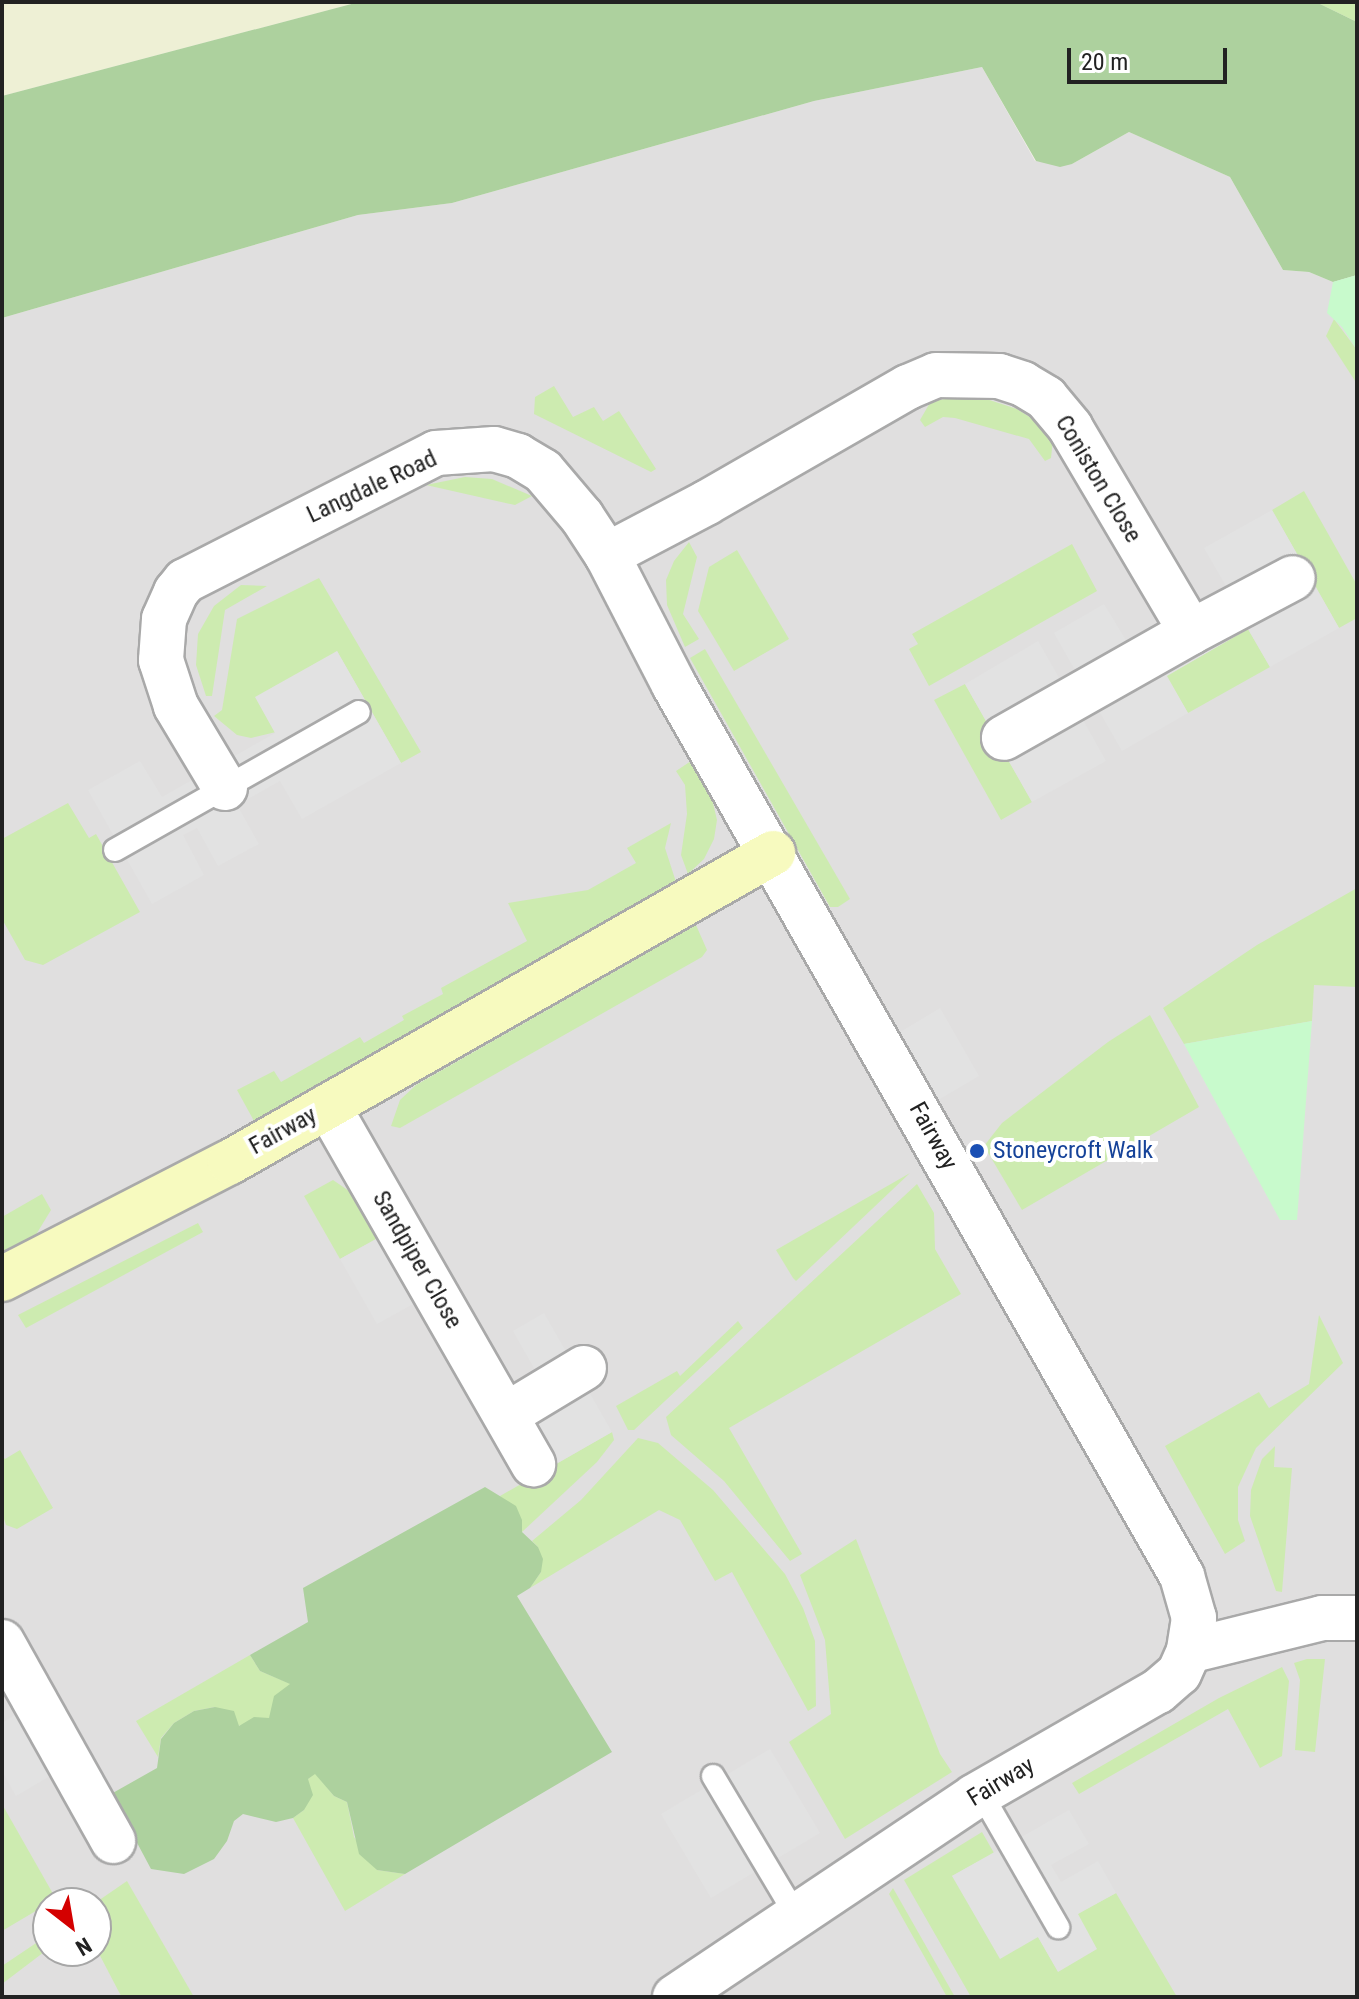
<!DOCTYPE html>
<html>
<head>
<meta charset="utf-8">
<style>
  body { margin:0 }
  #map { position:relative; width:1359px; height:1999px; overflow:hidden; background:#f2efe9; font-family:"Roboto Condensed",sans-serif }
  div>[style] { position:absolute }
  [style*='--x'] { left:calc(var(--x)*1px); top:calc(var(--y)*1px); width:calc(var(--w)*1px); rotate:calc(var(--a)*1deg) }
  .residential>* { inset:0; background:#e0dfdf }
  .farmland>* { inset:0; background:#eef0d5 }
  .grass>* { inset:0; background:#cdebb0 }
  .forest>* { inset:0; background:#add19e }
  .park>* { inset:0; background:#c8facc }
  .parking>* { inset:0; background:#e2e2e2 }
  .roads { filter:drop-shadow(2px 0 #a9a9a9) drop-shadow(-2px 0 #a9a9a9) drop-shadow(0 2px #a9a9a9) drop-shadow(0 -2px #a9a9a9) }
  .lane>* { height:22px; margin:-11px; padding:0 11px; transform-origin:11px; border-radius:11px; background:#fff }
  .street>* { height:44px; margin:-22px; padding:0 22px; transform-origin:22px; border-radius:22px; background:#fff }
  .secondary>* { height:44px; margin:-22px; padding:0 22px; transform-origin:22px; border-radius:22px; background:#f7fabf }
  .dots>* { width:22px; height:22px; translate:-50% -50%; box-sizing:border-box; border:4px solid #fff; border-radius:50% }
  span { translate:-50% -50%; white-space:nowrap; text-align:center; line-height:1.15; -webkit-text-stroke:8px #fff; paint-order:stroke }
  .street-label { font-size:24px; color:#222 }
  .transit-label { font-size:24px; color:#164399 }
  .left { translate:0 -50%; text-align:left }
  .frame { position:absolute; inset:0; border:4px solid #222; pointer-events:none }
  .north { position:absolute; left:32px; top:1887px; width:80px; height:80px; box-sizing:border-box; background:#fff; border:2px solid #a7a7a7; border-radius:50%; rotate:149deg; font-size:22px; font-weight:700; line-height:32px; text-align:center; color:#222 }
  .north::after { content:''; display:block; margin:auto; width:28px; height:36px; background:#d40000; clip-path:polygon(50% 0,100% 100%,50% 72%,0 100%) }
  .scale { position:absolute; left:1067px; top:48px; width:160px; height:36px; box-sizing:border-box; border:4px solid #222; border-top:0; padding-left:10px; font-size:24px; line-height:28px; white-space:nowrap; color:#222; -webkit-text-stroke:6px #fff; paint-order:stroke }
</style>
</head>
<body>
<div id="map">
  <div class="residential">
    <div style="clip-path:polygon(evenodd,982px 67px,1035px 161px,1072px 164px,1129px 132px,1230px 177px,1283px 270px,1309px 272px,1333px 282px,1357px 275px,1357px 1997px,2px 1997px,2px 318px,358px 215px,452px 203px,814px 101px,982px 67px,48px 1903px,96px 1903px,96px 1951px,48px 1951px,48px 1903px)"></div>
  </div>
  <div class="farmland">
    <div style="clip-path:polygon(2px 2px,359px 2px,2px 96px)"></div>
  </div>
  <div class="grass">
    <div style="clip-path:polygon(1316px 2px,1357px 2px,1357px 22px)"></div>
    <div style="clip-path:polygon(1334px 319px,1357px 350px,1357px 384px,1326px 336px)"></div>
    <div style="clip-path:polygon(554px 386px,573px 417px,594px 407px,603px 421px,619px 411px,656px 469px,651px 472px,534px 414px,535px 397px)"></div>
    <div style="clip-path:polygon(974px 395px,1017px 409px,1039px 423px,1053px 439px,1051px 458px,1045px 461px,1029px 439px,955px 418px,943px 417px,925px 427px,920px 420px,931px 401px)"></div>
    <div style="clip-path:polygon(465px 477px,492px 479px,532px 496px,515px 505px,426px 485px)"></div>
    <div style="clip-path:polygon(1304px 491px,1357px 585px,1357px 618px,1339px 628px,1272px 510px)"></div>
    <div style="clip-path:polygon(689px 542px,697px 557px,683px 614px,699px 639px,685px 647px,667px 605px,666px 580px,674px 561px)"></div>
    <div style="clip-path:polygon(1072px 544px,1097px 591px,929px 686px,909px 649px,918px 644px,912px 634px)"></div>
    <div style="clip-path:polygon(737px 550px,789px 639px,734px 671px,698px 611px,709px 567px)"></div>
    <div style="clip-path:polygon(319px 578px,421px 752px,401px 763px,337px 651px,276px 732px,251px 738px,237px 735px,214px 716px,222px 710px,237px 619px)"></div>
    <div style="clip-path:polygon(241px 585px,267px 586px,225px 610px,212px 696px,206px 696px,196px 665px,198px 634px,214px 606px)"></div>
    <div style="clip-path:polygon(1248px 629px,1270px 667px,1188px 713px,1166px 676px)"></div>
    <div style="clip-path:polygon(705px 649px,850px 899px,838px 907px,830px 907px,690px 658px)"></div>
    <div style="clip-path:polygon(965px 684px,1032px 802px,1001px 820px,934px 700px)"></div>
    <div style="clip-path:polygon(691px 761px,712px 799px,717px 820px,714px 839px,704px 859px,688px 874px,681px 855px,687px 814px,685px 785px,676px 771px)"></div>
    <div style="clip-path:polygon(68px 803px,89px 838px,96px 834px,140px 912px,43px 965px,25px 960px,2px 919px,2px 839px)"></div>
    <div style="clip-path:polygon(671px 823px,665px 848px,676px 882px,254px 1121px,237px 1090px,274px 1071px,281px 1082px,360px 1037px,364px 1043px,404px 1020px,402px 1016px,443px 994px,441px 988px,527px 941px,508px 903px,588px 890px,636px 863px,627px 848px)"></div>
    <div style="clip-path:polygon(1357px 888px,1357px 987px,1314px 985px,1312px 1021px,1184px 1044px,1163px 1008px,1257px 945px)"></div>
    <div style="clip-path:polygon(696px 925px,707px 950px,702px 957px,400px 1128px,391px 1126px,400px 1100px,416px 1085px)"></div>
    <div style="clip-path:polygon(1150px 1015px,1199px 1107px,1022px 1210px,984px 1146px,1002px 1123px,1108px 1042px)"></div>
    <div style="clip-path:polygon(910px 1173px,796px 1281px,793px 1278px,776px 1250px)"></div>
    <div style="clip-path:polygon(333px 1180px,352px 1193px,378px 1238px,340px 1259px,304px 1196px)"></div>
    <div style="clip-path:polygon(917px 1184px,934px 1213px,935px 1249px,961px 1294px,729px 1428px,802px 1554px,790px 1561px,724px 1481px,671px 1435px,666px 1417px)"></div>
    <div style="clip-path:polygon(42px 1194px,51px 1210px,34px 1238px,2px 1253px,2px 1217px)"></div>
    <div style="clip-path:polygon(198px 1223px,203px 1232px,26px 1328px,18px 1315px)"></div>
    <div style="clip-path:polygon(1319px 1315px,1343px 1363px,1256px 1448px,1238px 1487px,1238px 1520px,1245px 1541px,1225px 1554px,1165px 1446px,1259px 1392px,1269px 1408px,1309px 1384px)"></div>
    <div style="clip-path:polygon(738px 1321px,743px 1328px,634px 1430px,628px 1430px,616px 1406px,677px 1371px,680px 1376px)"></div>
    <div style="clip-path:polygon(612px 1432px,614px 1440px,597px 1462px,522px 1532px,500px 1496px)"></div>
    <div style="clip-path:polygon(638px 1438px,658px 1443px,713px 1490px,785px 1574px,803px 1608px,815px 1641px,816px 1706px,808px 1711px,732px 1572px,715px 1581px,680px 1520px,659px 1510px,530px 1588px,541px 1572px,538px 1547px,532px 1541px,581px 1500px)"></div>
    <div style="clip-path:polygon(1275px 1446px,1274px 1467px,1292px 1468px,1282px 1592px,1276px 1591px,1250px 1516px,1251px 1490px,1262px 1459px)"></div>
    <div style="clip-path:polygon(20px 1450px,53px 1508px,17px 1529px,6px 1525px,2px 1513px,2px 1456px,5px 1459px)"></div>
    <div style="clip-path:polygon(856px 1539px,940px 1754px,952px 1772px,845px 1839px,789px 1742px,831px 1714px,825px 1640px,800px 1575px)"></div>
    <div style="clip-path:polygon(250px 1655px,260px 1671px,291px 1684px,269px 1718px,238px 1726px,215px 1707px,194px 1711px,174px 1723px,161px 1738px,158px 1757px,136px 1721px)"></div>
    <div style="clip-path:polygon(1307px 1659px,1325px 1659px,1315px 1752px,1295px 1750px,1300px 1680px,1294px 1663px)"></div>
    <div style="clip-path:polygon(1282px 1667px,1289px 1681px,1282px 1756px,1260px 1768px,1228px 1709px,1079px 1794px,1072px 1783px,1219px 1698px)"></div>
    <div style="clip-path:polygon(315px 1773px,334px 1796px,347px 1802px,354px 1837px,377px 1870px,405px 1874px,345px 1911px,293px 1818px,304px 1810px,308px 1779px)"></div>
    <div style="clip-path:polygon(2px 1804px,56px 1899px,2px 1931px)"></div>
    <div style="clip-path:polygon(982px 1832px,994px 1853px,952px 1876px,1038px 1937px,1058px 1971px,1077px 1914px,1116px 1893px,1177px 1997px,971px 1997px,904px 1880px)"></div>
    <div style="clip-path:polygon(127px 1881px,194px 1997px,122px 1997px,120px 1994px,96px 1948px,95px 1903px)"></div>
    <div style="clip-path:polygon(893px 1888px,955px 1997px,947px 1997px,889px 1894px)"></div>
    <div style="clip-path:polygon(48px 1935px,48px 1949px,2px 1984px,2px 1966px)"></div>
  </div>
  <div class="forest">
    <div style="clip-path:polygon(359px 2px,1316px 2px,1357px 22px,1357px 275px,1333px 282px,1309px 272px,1283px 270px,1230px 177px,1129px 132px,1072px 164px,1060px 167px,1036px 161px,982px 67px,814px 101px,452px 203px,358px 215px,2px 318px,2px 96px)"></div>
    <div style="clip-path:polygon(485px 1487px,516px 1506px,522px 1520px,522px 1532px,538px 1547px,543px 1559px,541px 1572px,530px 1588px,517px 1596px,612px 1752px,405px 1874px,377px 1870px,359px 1854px,347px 1802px,334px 1796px,315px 1774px,308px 1779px,313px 1795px,304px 1810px,293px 1818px,276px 1822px,243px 1814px,234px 1821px,227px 1841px,214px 1859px,184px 1874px,151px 1869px,111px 1794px,157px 1768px,161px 1739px,174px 1723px,194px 1711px,215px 1707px,234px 1711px,239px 1726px,254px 1717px,269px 1718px,274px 1696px,290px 1684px,260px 1671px,250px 1655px,308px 1622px,303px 1588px)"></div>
  </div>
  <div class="park">
    <div style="clip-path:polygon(1357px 275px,1357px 350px,1342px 327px,1327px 313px,1333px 282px)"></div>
    <div style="clip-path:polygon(1312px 1021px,1297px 1220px,1280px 1220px,1184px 1044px)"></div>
  </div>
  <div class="parking">
    <div style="clip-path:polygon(1272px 510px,1339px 628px,1270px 667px,1248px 629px,1167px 676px,1188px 713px,1122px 751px,1099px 711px,1083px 720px,1106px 761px,1032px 802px,965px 684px,1038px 641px,1061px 681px,1076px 672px,1054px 633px,1104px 604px,1127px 642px,1226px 586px,1204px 548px)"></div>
    <div style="clip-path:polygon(337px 651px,401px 763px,302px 819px,280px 781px,237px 805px,259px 844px,218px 866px,197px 828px,183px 835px,204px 875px,152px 904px,88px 790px,140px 761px,162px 797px,275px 733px,255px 697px)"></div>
    <div style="clip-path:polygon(940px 1008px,979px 1076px,938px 1100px,900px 1032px)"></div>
    <div style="clip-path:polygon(378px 1238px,415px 1303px,377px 1324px,340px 1259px)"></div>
    <div style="clip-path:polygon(544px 1313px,612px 1432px,521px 1484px,496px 1441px,556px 1407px,513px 1331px)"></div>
    <div style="clip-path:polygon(20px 1712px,55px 1773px,16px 1796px,2px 1771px,2px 1723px)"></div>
    <div style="clip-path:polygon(770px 1749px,820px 1833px,711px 1898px,661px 1814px)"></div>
    <div style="clip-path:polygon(1069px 1810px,1089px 1844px,1051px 1865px,1061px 1882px,1098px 1861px,1116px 1893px,1078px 1914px,1097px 1949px,1058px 1972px,1038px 1937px,1000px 1959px,952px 1876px)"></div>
  </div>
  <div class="roads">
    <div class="lane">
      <div style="--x:115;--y:850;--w:280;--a:-29.5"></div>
      <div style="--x:713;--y:1776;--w:162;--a:59.2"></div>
      <div style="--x:981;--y:1793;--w:155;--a:60.1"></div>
    </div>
    <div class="street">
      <div style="--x:607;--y:555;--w:112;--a:-27.7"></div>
      <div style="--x:706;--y:503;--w:233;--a:-29.9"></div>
      <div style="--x:908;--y:387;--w:30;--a:-23"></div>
      <div style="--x:936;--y:375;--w:63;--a:0.9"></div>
      <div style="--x:999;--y:376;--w:25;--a:18"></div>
      <div style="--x:1023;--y:384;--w:27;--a:31"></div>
      <div style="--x:1046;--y:398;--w:38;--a:50"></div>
      <div style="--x:1070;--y:427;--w:238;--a:59.4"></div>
      <div style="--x:1191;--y:632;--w:215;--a:150.5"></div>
      <div style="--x:1191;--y:632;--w:115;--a:-27.9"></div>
      <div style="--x:225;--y:788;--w:96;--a:-120.9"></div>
      <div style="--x:176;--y:706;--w:48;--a:-108.1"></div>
      <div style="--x:161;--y:660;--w:41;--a:-85.8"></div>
      <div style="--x:164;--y:619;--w:30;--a:-66"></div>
      <div style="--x:176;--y:592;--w:14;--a:-51"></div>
      <div style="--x:185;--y:581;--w:282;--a:-27"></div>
      <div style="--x:436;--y:453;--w:58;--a:-3.9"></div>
      <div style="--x:494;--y:449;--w:25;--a:16"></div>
      <div style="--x:518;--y:456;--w:29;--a:31"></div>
      <div style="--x:543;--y:471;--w:60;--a:49.7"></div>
      <div style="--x:582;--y:517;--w:45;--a:56.7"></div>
      <div style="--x:607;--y:555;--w:146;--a:62.7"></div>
      <div style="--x:674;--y:685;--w:1026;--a:60.31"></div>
      <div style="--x:1182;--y:1576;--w:44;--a:74.1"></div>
      <div style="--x:1194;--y:1618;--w:33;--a:99"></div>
      <div style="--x:1189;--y:1651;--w:24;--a:114"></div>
      <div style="--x:1179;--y:1673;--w:28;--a:139"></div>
      <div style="--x:1158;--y:1691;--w:212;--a:150.1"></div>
      <div style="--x:974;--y:1797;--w:360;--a:146.2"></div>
      <div style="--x:328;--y:1106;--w:413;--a:60.2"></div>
      <div style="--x:506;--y:1415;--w:91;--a:-31.1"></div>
      <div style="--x:2;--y:1642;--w:228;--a:60.8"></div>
      <div style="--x:1189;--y:1651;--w:137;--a:-13.9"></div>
      <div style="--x:1322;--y:1618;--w:35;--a:0"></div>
    </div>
    <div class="secondary">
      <div style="--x:2;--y:1279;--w:256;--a:-27.2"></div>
      <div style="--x:230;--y:1162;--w:625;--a:-29.64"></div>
    </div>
  </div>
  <div class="dots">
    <div style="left:977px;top:1151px;background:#1a4fb4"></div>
  </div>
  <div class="street-label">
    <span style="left:1098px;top:479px;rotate:59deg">Coniston Close</span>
    <span style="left:372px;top:487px;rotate:-25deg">Langdale Road</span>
    <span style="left:283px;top:1131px;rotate:-29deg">Fairway</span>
    <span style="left:933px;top:1136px;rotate:61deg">Fairway</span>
    <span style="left:417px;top:1260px;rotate:60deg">Sandpiper Close</span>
    <span style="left:1001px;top:1782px;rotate:-31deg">Fairway</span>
  </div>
  <div class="transit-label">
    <span class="left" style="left:993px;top:1151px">Stoneycroft Walk</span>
  </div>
  <div class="frame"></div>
  <div class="north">N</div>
  <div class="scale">20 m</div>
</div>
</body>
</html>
